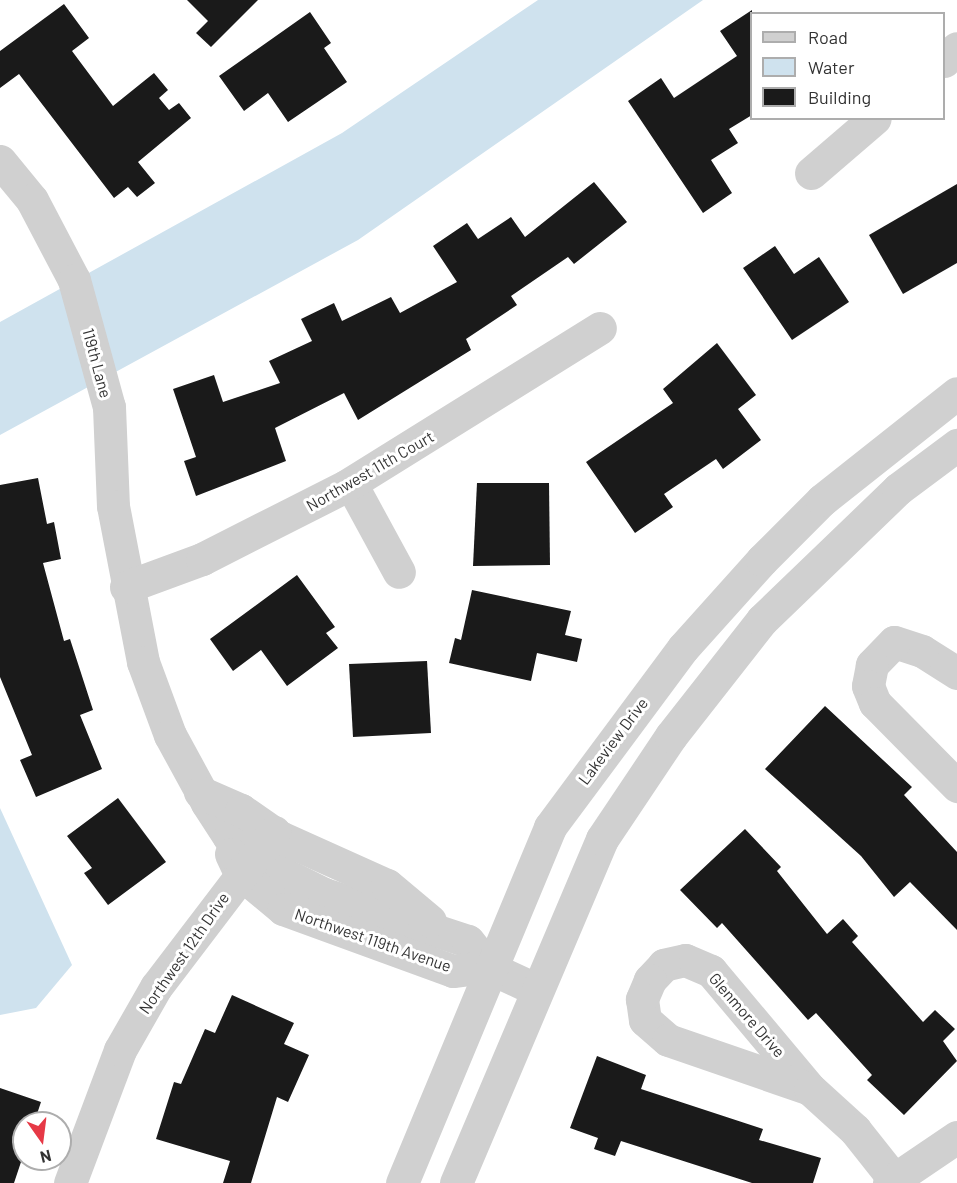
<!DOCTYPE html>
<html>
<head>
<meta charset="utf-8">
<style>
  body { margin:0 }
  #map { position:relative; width:957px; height:1183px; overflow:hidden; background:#fff; font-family:Barlow,sans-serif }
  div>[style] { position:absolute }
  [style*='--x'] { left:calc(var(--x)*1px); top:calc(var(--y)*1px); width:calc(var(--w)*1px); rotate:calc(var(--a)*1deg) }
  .water>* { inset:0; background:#cfe2ee }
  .building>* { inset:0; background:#1a1a1a }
  .minor>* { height:33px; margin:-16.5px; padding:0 16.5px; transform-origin:16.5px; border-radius:16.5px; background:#d0d0d0 }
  span { translate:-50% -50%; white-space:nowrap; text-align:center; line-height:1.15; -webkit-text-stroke:6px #fff; paint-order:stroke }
  .street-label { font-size:16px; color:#333 }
  .legend { position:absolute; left:750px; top:12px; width:195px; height:108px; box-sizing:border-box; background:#fff; border:2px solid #adadad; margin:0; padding:8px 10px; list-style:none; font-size:18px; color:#333 }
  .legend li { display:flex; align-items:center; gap:12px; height:30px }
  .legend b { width:30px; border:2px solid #adadad }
  .north { position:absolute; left:12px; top:1111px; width:60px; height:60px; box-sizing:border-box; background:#fff; border:2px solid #adadad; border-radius:50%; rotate:166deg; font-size:16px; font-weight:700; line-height:24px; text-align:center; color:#333 }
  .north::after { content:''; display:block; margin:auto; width:21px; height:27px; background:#e63946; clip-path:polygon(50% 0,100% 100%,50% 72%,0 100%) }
</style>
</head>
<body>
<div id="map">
  <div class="water">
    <div style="clip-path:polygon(538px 0,703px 0,358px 240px,0 435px,0 322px,342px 133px)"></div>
    <div style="clip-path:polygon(0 808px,72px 965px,36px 1008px,0 1015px)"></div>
  </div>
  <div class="building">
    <div style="clip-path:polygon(187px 0,258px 0,211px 47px,196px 33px,208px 21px)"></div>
    <div style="clip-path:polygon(64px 4px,89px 38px,72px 51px,113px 106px,154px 73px,168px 90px,159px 98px,169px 110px,179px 103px,191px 118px,138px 162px,155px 183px,137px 197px,128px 187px,114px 198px,19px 74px,0 88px,0 51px)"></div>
    <div style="clip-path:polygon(752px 10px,752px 115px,729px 129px,738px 143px,711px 160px,732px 193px,703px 213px,628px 101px,661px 78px,674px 98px,737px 56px,720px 31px)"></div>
    <div style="clip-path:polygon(310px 12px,331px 43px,324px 48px,347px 82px,288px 122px,268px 93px,244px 111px,219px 76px)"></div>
    <div style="clip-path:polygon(594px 182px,627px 222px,574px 264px,568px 257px,511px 296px,517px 305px,466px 339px,471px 350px,358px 420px,344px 393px,275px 428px,286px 461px,196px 496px,184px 461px,196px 457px,173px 389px,214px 375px,223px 402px,280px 383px,269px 361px,312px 341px,301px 319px,334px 303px,342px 321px,391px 297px,400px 313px,457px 282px,433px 246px,467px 223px,478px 239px,511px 217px,525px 237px)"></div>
    <div style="clip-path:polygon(957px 184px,957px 263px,903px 294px,869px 235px)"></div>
    <div style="clip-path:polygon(775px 246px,794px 274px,819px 257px,849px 302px,792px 340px,743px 268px)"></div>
    <div style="clip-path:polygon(717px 343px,756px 395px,738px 409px,761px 440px,723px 469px,716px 459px,664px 494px,673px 507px,635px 533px,586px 462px,673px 403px,663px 389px)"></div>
    <div style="clip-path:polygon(38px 478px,47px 524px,54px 522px,61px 559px,43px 563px,64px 641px,70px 639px,93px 710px,80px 715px,102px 769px,36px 797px,20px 760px,32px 755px,0 677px,0 485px)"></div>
    <div style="clip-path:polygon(477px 483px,549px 483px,550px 565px,473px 566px)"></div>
    <div style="clip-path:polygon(297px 575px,335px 627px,326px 633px,338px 648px,287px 686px,261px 650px,233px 671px,210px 639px)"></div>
    <div style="clip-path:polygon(472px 590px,571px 611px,565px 635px,582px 639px,577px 662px,537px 653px,531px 681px,449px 663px,455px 638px,461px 640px)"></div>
    <div style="clip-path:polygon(427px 661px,431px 733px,353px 737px,349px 664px)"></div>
    <div style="clip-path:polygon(825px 706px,912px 787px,904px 795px,957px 852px,957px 930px,910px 882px,894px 897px,861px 856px,765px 769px)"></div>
    <div style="clip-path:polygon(118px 798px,166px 862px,108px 905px,84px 873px,92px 868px,67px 836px)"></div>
    <div style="clip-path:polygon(745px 829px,781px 867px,777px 871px,827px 934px,843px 919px,858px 936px,852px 942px,923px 1022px,935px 1010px,955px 1029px,943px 1041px,957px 1061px,904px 1115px,867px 1080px,872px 1075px,816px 1013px,808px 1020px,722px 923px,717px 928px,680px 890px)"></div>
    <div style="clip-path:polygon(232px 995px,294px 1023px,284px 1044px,309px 1055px,288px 1102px,277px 1097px,251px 1183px,223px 1183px,230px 1161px,156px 1139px,174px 1082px,181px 1084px,205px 1029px,215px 1033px)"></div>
    <div style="clip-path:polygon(597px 1056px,646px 1075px,641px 1089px,763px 1129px,759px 1140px,821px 1158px,813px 1183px,752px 1183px,621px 1141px,615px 1156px,594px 1149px,598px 1138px,570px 1128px)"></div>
    <div style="clip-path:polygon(0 1088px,41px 1102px,34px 1123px,24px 1123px,24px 1153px,14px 1183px,0 1183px)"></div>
  </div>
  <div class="minor">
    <div style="--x:944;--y:61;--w:18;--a:-45"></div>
    <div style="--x:0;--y:161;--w:50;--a:50.6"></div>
    <div style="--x:32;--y:200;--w:90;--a:62.3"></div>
    <div style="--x:74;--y:280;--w:132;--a:74.6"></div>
    <div style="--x:109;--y:407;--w:99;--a:87.7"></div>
    <div style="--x:113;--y:506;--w:159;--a:79.1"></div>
    <div style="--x:143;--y:662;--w:78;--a:69.7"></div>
    <div style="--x:170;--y:735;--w:77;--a:61.4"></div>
    <div style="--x:207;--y:803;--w:40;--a:57.1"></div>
    <div style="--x:229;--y:837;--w:31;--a:42"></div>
    <div style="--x:252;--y:858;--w:80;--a:26.6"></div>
    <div style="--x:324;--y:894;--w:151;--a:18.1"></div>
    <div style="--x:468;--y:941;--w:33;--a:52"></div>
    <div style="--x:488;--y:967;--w:52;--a:25.1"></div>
    <div style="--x:811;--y:173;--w:84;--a:-40.7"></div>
    <div style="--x:351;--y:484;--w:100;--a:61.4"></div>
    <div style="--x:126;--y:587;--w:81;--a:-20.2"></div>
    <div style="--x:202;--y:559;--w:161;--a:-26.9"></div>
    <div style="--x:346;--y:486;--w:299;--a:-31.9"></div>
    <div style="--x:957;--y:673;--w:41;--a:-147.8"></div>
    <div style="--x:922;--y:651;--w:29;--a:-162"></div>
    <div style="--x:894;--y:642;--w:32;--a:134"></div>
    <div style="--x:872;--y:665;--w:21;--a:101"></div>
    <div style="--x:868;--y:686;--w:18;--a:68"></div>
    <div style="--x:875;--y:703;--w:117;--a:45.3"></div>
    <div style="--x:200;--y:792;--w:45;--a:23.7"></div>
    <div style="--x:241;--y:810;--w:47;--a:34.7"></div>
    <div style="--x:280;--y:837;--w:117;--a:24.2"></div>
    <div style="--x:387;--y:885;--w:56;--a:39.9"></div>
    <div style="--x:231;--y:854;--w:21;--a:65"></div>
    <div style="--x:240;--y:873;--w:56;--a:39.9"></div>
    <div style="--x:283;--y:909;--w:181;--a:20"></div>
    <div style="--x:453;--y:971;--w:35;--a:-7"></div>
    <div style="--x:810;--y:1089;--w:154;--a:-130"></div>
    <div style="--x:711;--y:971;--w:28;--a:-157"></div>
    <div style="--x:685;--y:960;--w:22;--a:167"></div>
    <div style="--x:664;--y:965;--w:21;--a:133"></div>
    <div style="--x:650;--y:980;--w:21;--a:113"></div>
    <div style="--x:642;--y:999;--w:21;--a:82"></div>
    <div style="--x:645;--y:1020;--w:30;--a:41"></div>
    <div style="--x:668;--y:1040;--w:150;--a:19"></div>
    <div style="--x:810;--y:1089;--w:61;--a:42.3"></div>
    <div style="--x:855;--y:1130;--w:61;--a:51.6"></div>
    <div style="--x:70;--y:1183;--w:142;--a:-69.4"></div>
    <div style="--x:120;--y:1050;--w:73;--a:-60.3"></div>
    <div style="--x:156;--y:987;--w:195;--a:-52.7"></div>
    <div style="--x:402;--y:1183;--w:386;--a:-67.4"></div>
    <div style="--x:550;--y:827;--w:223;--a:-53.4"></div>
    <div style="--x:683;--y:648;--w:118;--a:-48.1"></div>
    <div style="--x:762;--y:560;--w:85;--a:-45"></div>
    <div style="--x:822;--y:500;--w:172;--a:-38.4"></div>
    <div style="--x:456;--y:1183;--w:374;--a:-67"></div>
    <div style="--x:602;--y:839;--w:124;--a:-56.2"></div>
    <div style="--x:671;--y:736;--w:147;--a:-51.9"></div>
    <div style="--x:762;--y:620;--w:189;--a:-43.9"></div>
    <div style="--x:898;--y:489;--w:74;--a:-36.7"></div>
    <div style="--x:889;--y:1183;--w:82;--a:-34.1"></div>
  </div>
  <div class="street-label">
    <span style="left:97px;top:363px;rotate:75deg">119th Lane</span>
    <span style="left:370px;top:471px;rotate:-30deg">Northwest 11th Court</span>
    <span style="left:613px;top:741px;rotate:-53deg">Lakeview Drive</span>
    <span style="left:373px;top:940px;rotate:19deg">Northwest 119th Avenue</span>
    <span style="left:184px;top:953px;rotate:-55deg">Northwest 12th Drive</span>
    <span style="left:747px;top:1015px;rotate:49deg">Glenmore Drive</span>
  </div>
  <ul class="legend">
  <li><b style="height:8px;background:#d0d0d0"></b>Road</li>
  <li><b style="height:16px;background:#cfe2ee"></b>Water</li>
  <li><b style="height:16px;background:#1a1a1a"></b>Building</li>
  </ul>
  <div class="north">N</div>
</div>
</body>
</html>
